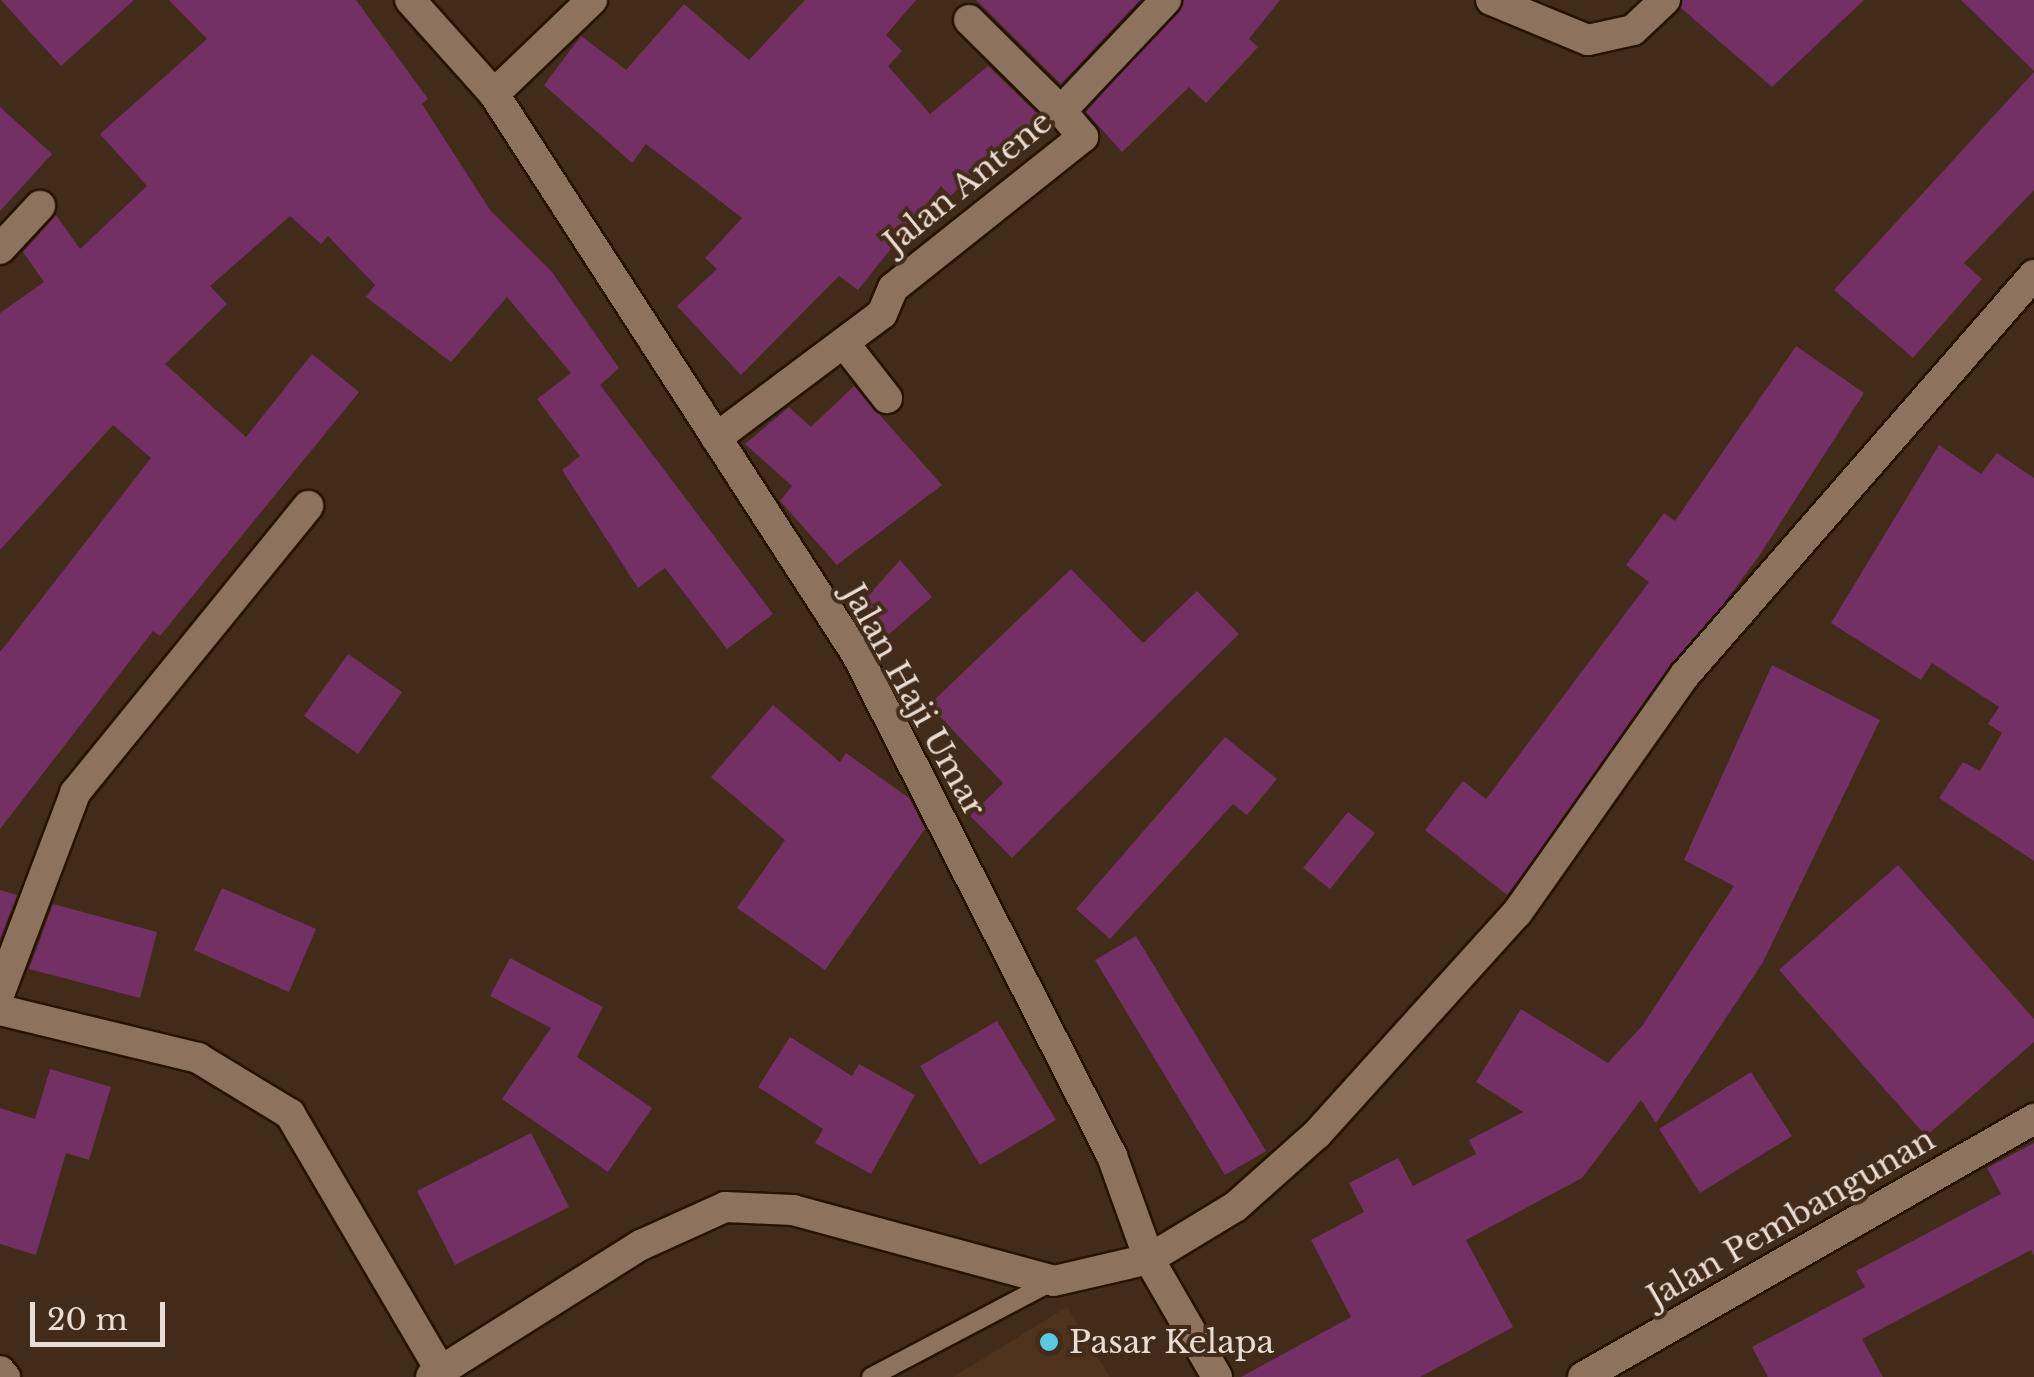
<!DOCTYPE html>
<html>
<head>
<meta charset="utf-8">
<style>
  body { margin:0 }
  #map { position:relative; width:2034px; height:1377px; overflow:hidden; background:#422b19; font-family:"Libre Baskerville",serif }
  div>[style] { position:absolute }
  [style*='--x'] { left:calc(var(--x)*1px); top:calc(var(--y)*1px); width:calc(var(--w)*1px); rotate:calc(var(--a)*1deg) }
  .built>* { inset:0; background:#4f321b }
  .building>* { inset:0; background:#723064 }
  .roads { filter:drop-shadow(2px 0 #271302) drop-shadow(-2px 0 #271302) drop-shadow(0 2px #271302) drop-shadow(0 -2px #271302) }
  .service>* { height:18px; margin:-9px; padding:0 9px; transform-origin:9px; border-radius:9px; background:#8d725e }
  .minor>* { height:30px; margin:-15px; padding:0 15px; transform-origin:15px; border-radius:15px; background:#8d725e }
  .dots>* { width:28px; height:28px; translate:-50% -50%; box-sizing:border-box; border:5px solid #422b19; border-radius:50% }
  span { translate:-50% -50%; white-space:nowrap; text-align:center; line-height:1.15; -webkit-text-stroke:8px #422b19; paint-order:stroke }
  .street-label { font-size:32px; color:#ebdcd1 }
  .poi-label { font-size:32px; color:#ebdcd1 }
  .left { translate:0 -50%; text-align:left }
  .scale { position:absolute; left:30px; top:1302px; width:135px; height:45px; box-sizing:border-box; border:5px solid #ebdcd1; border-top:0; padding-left:12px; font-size:30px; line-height:35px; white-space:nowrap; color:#ebdcd1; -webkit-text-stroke:8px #422b19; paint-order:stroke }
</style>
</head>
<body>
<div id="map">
  <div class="built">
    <div style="clip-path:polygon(1067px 1307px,1110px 1377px,953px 1377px)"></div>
  </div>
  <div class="building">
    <div style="clip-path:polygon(1px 0,134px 0,61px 66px)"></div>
    <div style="clip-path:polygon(169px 0,356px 0,428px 99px,422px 104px,490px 210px,552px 272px,619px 368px,600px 385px,773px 614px,727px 649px,665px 568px,638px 588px,562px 470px,580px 456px,537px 399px,571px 373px,507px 297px,451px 362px,366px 297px,375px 285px,328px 236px,321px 244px,290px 216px,210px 286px,227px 304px,165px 364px,246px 437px,312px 354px,359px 392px,160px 636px,153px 631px,0 829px,0 652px,151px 458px,113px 425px,0 550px,0 313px,44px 282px,23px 252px,56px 215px,80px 249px,147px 186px,100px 134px,207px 39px)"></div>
    <div style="clip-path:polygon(805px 0,916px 0,886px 35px,902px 51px,888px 66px,930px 114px,988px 66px,1041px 117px,950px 196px,941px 186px,858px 290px,839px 276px,741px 375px,677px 306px,717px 269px,705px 258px,742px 218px,646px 144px,632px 163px,544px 85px,581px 36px,626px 70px,684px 4px,749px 60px)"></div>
    <div style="clip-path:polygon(976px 0,1140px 0,1061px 84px)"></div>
    <div style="clip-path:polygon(1184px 0,1280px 0,1249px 39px,1258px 47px,1206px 103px,1189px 87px,1122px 152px,1086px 112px)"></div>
    <div style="clip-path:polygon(1683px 0,1864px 0,1772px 87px,1681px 8px)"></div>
    <div style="clip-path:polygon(1961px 0,2034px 0,2034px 71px)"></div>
    <div style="clip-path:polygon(2034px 72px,2034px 190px,1964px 263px,1982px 279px,1913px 358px,1834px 290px)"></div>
    <div style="clip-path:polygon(0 107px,52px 154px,0 211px)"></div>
    <div style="clip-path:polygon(1796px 346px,1864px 393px,1759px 556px,1507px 895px,1425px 830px,1463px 781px,1486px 799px,1649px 582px,1626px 565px,1664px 513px,1675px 521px)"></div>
    <div style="clip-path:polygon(854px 386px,942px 485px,837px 565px,780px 501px,792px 486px,745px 444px,789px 407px,811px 427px)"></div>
    <div style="clip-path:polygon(1939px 445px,1981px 474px,1997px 453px,2034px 478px,2034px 861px,1939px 798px,1963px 762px,1980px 771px,2002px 733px,1988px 724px,1999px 707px,1932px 663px,1921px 680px,1831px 623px)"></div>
    <div style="clip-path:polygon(900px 560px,932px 597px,880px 642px,854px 612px)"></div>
    <div style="clip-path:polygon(1071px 569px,1143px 643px,1197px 591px,1239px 634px,1012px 858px,970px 816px,1003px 783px,929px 705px)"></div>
    <div style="clip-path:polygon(348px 654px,402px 692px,358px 754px,304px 716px)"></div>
    <div style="clip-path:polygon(1772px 665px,1880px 720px,1763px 962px,1656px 1123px,1641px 1100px,1582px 1178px,1466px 1240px,1513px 1327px,1420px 1377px,1241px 1377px,1351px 1317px,1311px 1240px,1364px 1212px,1349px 1183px,1398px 1158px,1413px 1186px,1476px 1154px,1469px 1140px,1523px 1112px,1476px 1082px,1521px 1009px,1608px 1063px,1642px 1026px,1734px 886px,1684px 860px)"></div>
    <div style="clip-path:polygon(773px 705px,840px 762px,846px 753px,909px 798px,925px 829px,825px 970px,737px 908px,785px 840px,711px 777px)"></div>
    <div style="clip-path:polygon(1225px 737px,1277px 779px,1247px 815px,1233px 804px,1110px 939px,1076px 909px)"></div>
    <div style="clip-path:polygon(1348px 812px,1375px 833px,1330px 889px,1303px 868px)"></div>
    <div style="clip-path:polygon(1898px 865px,2034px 1019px,2034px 1042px,1926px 1136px,1779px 970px)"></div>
    <div style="clip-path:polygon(222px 888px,316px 929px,289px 992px,194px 950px)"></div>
    <div style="clip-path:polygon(0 890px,17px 895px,0 939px)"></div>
    <div style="clip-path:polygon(53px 904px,157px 932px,140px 998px,29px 969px)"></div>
    <div style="clip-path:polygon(1136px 936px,1266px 1151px,1225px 1175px,1095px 960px)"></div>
    <div style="clip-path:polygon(510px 958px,603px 1007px,577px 1057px,652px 1108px,608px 1172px,502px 1099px,551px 1028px,490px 996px)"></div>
    <div style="clip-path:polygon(997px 1021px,1056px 1120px,980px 1165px,920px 1066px)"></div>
    <div style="clip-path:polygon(790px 1037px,852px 1076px,859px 1064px,915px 1095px,871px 1174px,815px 1143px,823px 1129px,758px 1087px)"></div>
    <div style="clip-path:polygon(50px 1069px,111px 1087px,89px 1160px,66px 1153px,36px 1255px,0 1244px,0 1108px,35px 1119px)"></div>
    <div style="clip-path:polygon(1751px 1072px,1792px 1136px,1700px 1193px,1659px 1129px)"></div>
    <div style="clip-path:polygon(531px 1133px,569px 1207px,455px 1265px,417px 1191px)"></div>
    <div style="clip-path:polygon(2034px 1143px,2034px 1256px,2031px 1250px,1862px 1339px,1883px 1377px,1768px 1377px,1752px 1347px,1865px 1287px,1856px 1271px,2001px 1194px,1987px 1168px)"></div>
  </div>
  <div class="roads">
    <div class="service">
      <div style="--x:871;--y:1377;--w:206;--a:-27.8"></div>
    </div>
    <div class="minor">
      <div style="--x:410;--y:0;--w:126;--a:48.2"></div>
      <div style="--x:494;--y:94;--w:668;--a:57.09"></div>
      <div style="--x:857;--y:655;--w:562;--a:63.02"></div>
      <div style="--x:1112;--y:1156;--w:109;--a:70.2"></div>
      <div style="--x:1149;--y:1259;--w:136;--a:60"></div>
      <div style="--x:1491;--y:0;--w:105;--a:22.4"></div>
      <div style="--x:1588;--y:40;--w:46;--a:-12.5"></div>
      <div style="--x:1633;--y:30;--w:44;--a:-43.2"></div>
      <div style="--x:969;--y:20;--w:129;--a:44.7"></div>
      <div style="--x:494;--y:94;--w:136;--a:-43.8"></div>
      <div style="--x:0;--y:249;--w:59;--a:-47.1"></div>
      <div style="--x:844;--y:343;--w:70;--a:52"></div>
      <div style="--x:716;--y:438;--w:207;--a:-36.8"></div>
      <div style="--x:882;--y:314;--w:28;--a:-67"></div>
      <div style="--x:893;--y:288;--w:243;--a:-38.5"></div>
      <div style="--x:1083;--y:137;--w:34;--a:-130"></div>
      <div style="--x:1061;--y:111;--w:153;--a:-46.6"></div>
      <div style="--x:0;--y:992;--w:213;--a:-69.3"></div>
      <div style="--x:75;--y:793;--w:370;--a:-50.9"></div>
      <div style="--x:0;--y:1010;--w:204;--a:13.6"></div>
      <div style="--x:198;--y:1058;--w:108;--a:31.3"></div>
      <div style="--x:290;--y:1114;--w:305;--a:59.6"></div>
      <div style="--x:0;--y:1371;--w:8;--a:50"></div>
      <div style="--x:431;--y:1377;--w:248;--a:-32.2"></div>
      <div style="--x:641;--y:1245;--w:92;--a:-24.3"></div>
      <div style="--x:725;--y:1207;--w:68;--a:2.5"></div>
      <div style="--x:793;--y:1210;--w:270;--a:15.2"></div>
      <div style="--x:1054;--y:1281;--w:98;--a:-13"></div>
      <div style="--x:1149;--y:1259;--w:100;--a:-31.2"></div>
      <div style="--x:1235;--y:1207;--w:110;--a:-41.7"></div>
      <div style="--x:1317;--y:1134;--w:298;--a:-47.9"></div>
      <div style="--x:1517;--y:913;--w:291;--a:-54.8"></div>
      <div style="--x:1685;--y:675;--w:531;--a:-48.9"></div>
      <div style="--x:1583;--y:1377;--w:520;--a:-29.77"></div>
    </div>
  </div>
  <div class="dots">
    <div style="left:1049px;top:1342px;background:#58c9e3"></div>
  </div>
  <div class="street-label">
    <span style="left:968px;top:182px;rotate:-39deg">Jalan Antene</span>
    <span style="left:914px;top:700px;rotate:61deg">Jalan Haji Umar</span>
    <span style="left:1791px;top:1218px;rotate:-30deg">Jalan Pembangunan</span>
  </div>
  <div class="poi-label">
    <span class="left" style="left:1069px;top:1342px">Pasar Kelapa</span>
  </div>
  <div class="scale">20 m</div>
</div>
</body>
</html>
